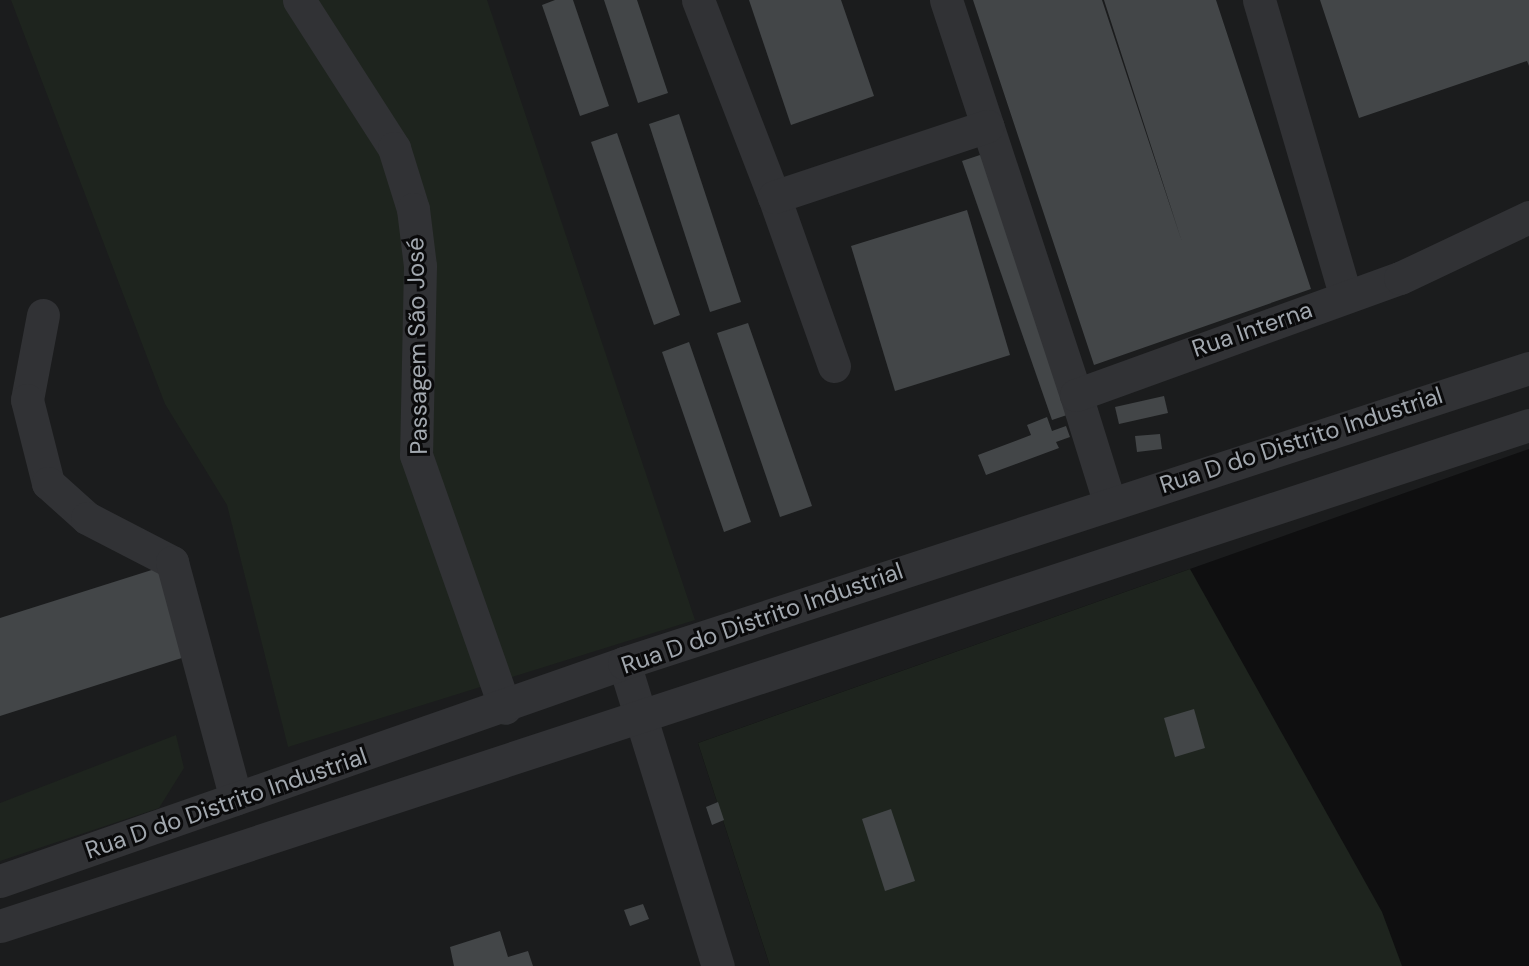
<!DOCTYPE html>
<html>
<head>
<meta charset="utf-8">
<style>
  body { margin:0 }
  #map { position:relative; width:1529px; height:966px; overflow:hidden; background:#0f0f10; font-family:"DM Sans",sans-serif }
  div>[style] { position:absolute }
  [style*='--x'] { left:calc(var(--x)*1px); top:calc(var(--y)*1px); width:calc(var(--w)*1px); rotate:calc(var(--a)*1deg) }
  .built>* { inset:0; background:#1b1c1d }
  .green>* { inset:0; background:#1e241e }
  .building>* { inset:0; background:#434648 }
  .minor>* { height:33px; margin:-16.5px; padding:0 16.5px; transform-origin:16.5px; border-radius:16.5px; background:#313235 }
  span { translate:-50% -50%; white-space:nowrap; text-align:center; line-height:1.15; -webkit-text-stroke:6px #0a0a0b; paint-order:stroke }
  .street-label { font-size:24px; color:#a2a8af }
</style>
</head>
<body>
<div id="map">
  <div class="built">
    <div style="clip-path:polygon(0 0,1529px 0,1529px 449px,698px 743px,770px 966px,0 966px)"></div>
  </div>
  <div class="green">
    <div style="clip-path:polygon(11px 0,487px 0,695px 620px,288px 747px,227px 505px,165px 404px)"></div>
    <div style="clip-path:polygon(1190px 569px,1382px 912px,1402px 966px,770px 966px,698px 743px)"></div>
    <div style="clip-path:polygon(176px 735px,184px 768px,159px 808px,0 861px,0 803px)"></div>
  </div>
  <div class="building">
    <div style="clip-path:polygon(555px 0,573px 0,609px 106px,580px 116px,542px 5px)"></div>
    <div style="clip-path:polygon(604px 0,637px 0,668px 93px,638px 103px)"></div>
    <div style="clip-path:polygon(749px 0,841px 0,874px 96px,791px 125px)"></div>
    <div style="clip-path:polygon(973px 0,1102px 0,1182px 242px,1104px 0,1216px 0,1311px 289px,1094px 365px)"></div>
    <div style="clip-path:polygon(1320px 0,1529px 0,1529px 66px,1527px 61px,1359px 118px)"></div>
    <div style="clip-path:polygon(679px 114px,741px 302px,710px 312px,649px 124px)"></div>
    <div style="clip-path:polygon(617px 133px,680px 315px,654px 325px,591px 142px)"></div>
    <div style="clip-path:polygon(983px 154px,1073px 413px,1052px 420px,962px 161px)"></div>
    <div style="clip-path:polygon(967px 210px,1010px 355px,895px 391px,851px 246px)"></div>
    <div style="clip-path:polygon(748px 323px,812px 506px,780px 517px,717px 333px)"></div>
    <div style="clip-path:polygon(689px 342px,751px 522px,724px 532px,662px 352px)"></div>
    <div style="clip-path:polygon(1164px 396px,1168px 413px,1119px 424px,1115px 407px)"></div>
    <div style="clip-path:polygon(1047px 417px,1052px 431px,1066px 426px,1070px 437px,1056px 442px,1059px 448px,986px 475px,978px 455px,1031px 435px,1027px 425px)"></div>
    <div style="clip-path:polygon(1160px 434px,1162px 449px,1137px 452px,1135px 436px)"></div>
    <div style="clip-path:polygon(158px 568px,188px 656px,0 716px,0 618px)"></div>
    <div style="clip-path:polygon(1194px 709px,1205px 748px,1175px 757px,1164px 718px)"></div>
    <div style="clip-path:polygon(718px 802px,724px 820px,712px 825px,706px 807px)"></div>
    <div style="clip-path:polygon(891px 809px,915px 881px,885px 891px,862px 819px)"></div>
    <div style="clip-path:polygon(643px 904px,649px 919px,630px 926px,624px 910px)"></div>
    <div style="clip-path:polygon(500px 931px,508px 957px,528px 951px,533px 966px,454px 966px,450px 947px)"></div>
  </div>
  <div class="minor">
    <div style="--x:299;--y:0;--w:176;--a:57.3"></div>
    <div style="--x:394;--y:148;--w:64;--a:72.7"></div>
    <div style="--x:413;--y:209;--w:57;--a:83"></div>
    <div style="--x:420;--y:266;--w:189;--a:91.2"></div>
    <div style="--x:416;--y:455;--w:268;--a:70.6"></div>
    <div style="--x:698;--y:0;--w:211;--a:68.9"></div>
    <div style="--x:946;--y:0;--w:416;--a:71.8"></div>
    <div style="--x:1259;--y:0;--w:309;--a:73.7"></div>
    <div style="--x:43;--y:315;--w:86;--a:100.7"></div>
    <div style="--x:27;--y:400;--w:86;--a:75.8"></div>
    <div style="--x:48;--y:483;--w:52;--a:41.9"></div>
    <div style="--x:87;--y:518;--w:96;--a:27.4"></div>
    <div style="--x:172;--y:562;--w:245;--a:74.9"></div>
    <div style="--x:834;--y:366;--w:179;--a:-109.5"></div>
    <div style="--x:774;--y:197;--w:225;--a:-18.4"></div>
    <div style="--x:1109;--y:501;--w:111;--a:-107.3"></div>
    <div style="--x:1076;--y:395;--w:344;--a:-19.9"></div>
    <div style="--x:1400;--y:278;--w:143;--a:-25.3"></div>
    <div style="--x:624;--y:663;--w:317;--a:72.8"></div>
    <div style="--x:0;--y:881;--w:661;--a:-19.26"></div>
    <div style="--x:624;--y:663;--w:952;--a:-18.05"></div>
    <div style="--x:0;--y:926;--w:1609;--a:-18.14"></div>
  </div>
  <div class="street-label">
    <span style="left:1252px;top:329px;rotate:-19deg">Rua Interna</span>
    <span style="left:417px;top:346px;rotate:-91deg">Passagem São José</span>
    <span style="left:1301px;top:440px;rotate:-18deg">Rua D do Distrito Industrial</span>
    <span style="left:762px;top:618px;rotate:-19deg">Rua D do Distrito Industrial</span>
    <span style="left:226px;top:803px;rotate:-19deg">Rua D do Distrito Industrial</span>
  </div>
</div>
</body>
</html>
